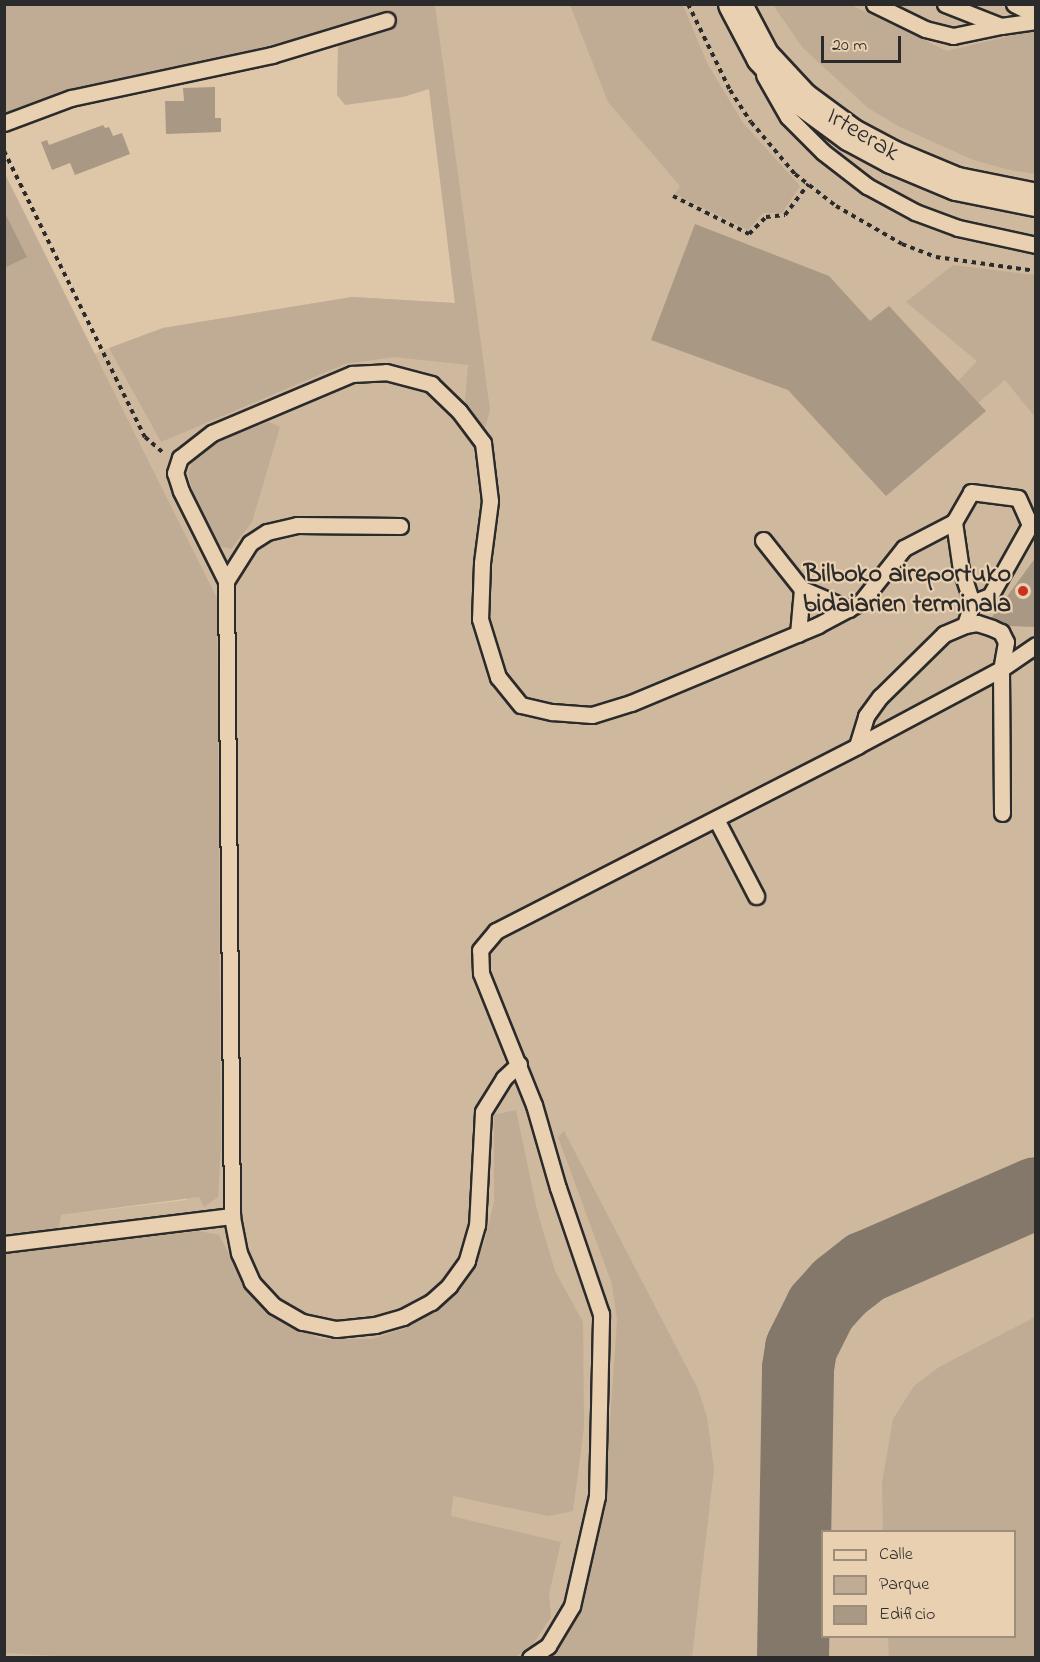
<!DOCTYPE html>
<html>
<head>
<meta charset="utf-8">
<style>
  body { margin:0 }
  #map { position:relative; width:1040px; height:1662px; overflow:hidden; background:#dec6a9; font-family:"Indie Flower",sans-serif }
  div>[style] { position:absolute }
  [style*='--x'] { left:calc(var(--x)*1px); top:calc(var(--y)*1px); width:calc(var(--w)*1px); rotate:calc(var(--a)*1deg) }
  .built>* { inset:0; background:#ceb89e }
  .green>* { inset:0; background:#c0ac94 }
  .taxiway>* { height:72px; margin:-36px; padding:0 36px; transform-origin:36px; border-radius:36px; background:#84786a }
  .building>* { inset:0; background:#a99883 }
  .path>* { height:4px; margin-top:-2px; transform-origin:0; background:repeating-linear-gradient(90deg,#2b2b2b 0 4.5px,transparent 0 9px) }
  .roads { filter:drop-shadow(2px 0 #2b2b2b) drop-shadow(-2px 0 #2b2b2b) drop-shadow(0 2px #2b2b2b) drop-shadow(0 -2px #2b2b2b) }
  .lane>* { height:15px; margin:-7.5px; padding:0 7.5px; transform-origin:7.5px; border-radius:7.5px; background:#e9d0b1 }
  .street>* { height:32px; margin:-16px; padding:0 16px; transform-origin:16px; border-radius:16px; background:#e9d0b1 }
  .dots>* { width:16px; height:16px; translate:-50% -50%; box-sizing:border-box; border:3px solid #e9d0b1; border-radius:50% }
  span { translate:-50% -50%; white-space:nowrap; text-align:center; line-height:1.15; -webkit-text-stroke:4.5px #e9d0b1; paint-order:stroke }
  .street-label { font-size:26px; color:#2b2b2b }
  .poi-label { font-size:26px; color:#2b2b2b; font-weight:700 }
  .right { translate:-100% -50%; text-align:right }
  .frame { position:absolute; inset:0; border:6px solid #2b2b2b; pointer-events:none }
  .legend { position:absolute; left:821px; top:1530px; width:195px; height:108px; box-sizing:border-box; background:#e9d0b1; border:2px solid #9d8e7b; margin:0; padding:8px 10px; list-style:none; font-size:18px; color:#2b2b2b }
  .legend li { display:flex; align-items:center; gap:12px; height:30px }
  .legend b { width:30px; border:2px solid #9d8e7b }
  .scale { position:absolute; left:821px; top:36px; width:80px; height:27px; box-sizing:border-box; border:3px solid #2b2b2b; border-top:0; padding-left:8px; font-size:18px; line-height:21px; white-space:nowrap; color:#2b2b2b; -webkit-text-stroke:4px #e9d0b1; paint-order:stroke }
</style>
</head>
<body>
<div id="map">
  <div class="built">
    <div style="clip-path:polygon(evenodd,414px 5px,1035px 5px,1035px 1657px,5px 1657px,4px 1222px,187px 1200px,13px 384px,163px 328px,352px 297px,455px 303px,429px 89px,414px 5px,822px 1532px,1014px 1532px,1014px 1636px,822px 1636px,822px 1532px)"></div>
  </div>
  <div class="green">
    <div style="clip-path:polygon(5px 5px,435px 5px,490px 410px,485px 428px,465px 402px,468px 365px,394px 357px,345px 364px,161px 442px,109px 348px,163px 328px,352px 297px,455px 303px,429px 89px,403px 97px,345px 105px,337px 95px,338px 43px,389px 29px,390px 13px,290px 41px,86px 88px,5px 113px)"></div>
    <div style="clip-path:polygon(570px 5px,683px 5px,707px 63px,743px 123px,800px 186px,782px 213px,763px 213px,748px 230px,675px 194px,680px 186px,608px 102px)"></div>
    <div style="clip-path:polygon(773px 5px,851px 5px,947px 51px,1035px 30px,1035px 174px,1005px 169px,971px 159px,900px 127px,868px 108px,803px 48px)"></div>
    <div style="clip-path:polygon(4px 172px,217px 598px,221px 1147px,218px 1197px,204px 1207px,199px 1197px,61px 1215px,59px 1228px,5px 1234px)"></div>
    <div style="clip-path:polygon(953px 265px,1035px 275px,1035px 417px,1005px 380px,978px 403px,958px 381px,977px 361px,906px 302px)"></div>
    <div style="clip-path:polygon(269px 422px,280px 427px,252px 522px,231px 549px,219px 546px,196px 505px,188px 473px,195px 455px,226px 437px)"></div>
    <div style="clip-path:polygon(516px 1110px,537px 1210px,555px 1271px,583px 1322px,584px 1427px,573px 1511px,549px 1516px,453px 1496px,451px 1516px,561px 1542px,549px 1594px,551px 1617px,531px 1647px,515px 1657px,92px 1658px,5px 1653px,4px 1254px,199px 1231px,219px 1235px,250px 1293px,280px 1321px,321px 1339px,372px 1339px,406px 1328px,441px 1304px,467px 1278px,484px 1244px,494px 1202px,494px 1115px)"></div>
    <div style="clip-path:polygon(564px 1131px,698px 1389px,707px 1417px,714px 1469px,692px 1657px,540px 1658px,588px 1569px,606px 1481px,617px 1320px,612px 1284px,558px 1137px)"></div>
    <div style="clip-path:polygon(1035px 1317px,1035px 1657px,889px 1657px,888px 1637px,1014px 1636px,1014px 1532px,883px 1531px,882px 1483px,893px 1419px,914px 1386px,939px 1367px)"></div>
  </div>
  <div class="taxiway">
    <div style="--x:793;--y:1658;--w:290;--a:-89"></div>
    <div style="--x:798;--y:1368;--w:20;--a:-81"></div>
    <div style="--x:801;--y:1348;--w:45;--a:-63.4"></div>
    <div style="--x:821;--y:1308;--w:28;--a:-48"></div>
    <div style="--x:840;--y:1287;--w:33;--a:-38"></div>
    <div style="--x:866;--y:1267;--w:185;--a:-23.5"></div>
  </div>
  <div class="building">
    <div style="clip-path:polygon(215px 87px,215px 118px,221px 118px,221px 132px,166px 134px,165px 101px,184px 101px,183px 88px)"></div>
    <div style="clip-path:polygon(103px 125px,105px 128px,109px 127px,113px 136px,122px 133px,130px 154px,75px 175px,70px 163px,52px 170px,41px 142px,47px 140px,49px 145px)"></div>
    <div style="clip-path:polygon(4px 211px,27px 257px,4px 268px)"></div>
    <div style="clip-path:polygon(695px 224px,829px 276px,870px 321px,889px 306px,986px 411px,886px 496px,788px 390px,651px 340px)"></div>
    <div style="clip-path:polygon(1036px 557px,1036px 627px,986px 625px)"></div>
  </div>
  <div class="path">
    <div style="--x:688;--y:4;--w:96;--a:64"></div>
    <div style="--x:730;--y:90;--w:38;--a:57"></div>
    <div style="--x:751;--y:122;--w:68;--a:49.8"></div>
    <div style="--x:795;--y:174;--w:52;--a:38"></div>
    <div style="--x:836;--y:206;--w:76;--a:29.9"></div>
    <div style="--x:902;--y:244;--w:36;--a:21"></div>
    <div style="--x:936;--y:257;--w:101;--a:8"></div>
    <div style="--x:4;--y:151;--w:319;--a:63.8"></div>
    <div style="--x:145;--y:437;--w:23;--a:41"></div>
    <div style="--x:673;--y:196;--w:85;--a:26.6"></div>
    <div style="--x:749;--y:234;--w:24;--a:-45"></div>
    <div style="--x:766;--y:217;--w:19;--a:-6"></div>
    <div style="--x:785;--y:215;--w:39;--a:-53"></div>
  </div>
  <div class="roads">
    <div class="lane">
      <div style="--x:874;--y:4;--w:57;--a:26.1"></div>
      <div style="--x:925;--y:29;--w:29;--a:14"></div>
      <div style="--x:953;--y:36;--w:49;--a:-11.8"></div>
      <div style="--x:945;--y:4;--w:60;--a:21.4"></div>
      <div style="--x:1001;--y:26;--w:35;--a:-8"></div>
      <div style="--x:1014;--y:4;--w:25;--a:27"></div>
      <div style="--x:764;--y:75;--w:48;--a:60.3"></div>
      <div style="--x:788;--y:117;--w:49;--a:45"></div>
      <div style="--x:823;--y:152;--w:56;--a:37.7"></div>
      <div style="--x:867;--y:186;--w:55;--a:28.4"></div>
      <div style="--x:915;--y:212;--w:46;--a:20.4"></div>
      <div style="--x:958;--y:228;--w:80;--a:12.3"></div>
      <div style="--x:4;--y:123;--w:72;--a:-20.5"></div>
      <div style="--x:71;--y:98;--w:206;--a:-12.1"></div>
      <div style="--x:272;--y:55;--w:120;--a:-16.9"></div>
      <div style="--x:763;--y:540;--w:63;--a:51.5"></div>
      <div style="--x:802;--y:589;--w:51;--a:23.1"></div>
      <div style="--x:226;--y:581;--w:45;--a:-57.7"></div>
      <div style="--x:250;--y:543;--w:20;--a:-33"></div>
      <div style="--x:267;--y:532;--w:31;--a:-13"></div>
      <div style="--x:297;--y:525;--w:103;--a:0.6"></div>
      <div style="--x:965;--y:625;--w:23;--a:-72"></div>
      <div style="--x:972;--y:603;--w:35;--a:-108"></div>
      <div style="--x:961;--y:570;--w:49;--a:-98.3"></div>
      <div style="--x:954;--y:522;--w:34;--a:-60"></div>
      <div style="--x:971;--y:492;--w:47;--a:7.3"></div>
      <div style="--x:1018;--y:498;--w:30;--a:66"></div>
      <div style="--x:1030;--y:525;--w:81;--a:119.4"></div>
      <div style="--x:990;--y:596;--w:19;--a:159"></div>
      <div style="--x:798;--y:634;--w:45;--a:-84.9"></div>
      <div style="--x:857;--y:746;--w:31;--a:-73"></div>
      <div style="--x:866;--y:716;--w:24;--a:-54"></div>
      <div style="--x:880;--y:697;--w:90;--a:-44.5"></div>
      <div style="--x:944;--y:634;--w:23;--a:-23"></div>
      <div style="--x:965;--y:625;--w:12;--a:-9"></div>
      <div style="--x:977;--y:623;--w:16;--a:18"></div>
      <div style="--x:992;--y:628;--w:10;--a:24"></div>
      <div style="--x:1001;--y:632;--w:11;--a:63"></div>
      <div style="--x:1006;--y:642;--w:27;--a:100"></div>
      <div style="--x:1001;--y:669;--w:144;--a:89.6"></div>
      <div style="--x:716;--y:819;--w:87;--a:62.5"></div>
      <div style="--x:519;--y:1064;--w:21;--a:137"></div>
      <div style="--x:504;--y:1078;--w:40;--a:122"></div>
      <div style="--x:483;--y:1112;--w:113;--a:93"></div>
      <div style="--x:477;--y:1225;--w:37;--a:106"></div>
      <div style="--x:467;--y:1261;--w:31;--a:126"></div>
      <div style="--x:449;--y:1286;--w:24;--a:138"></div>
      <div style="--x:431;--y:1302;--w:32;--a:152"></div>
      <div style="--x:403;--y:1317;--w:29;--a:164"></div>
      <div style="--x:375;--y:1325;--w:39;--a:174"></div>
      <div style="--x:336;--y:1329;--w:35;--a:-168"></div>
      <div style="--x:302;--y:1322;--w:32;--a:-150"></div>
      <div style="--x:274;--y:1306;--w:33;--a:-133"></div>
      <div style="--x:252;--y:1282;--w:32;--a:-114"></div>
      <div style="--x:239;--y:1253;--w:38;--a:-101"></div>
      <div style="--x:232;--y:1216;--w:635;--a:-90.54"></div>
      <div style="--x:226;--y:581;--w:101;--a:-116.6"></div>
      <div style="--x:181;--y:491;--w:19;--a:-108"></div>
      <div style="--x:175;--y:473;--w:16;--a:-72"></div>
      <div style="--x:180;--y:458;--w:41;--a:-38"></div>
      <div style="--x:212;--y:433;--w:152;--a:-22.9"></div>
      <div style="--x:352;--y:374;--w:34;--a:-3"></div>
      <div style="--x:386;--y:372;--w:47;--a:14.9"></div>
      <div style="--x:431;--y:384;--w:39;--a:44"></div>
      <div style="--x:459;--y:411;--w:40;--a:53"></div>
      <div style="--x:483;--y:443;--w:58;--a:83.1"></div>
      <div style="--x:490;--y:501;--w:63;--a:97.4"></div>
      <div style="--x:482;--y:563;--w:56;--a:92"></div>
      <div style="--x:480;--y:619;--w:61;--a:72.8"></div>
      <div style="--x:498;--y:677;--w:36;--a:51"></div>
      <div style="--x:521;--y:705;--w:32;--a:13"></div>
      <div style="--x:552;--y:712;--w:40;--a:4.3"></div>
      <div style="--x:592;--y:715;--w:41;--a:-17.1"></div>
      <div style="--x:631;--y:703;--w:203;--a:-22.6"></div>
      <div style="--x:818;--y:625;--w:49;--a:-28.1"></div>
      <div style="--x:861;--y:602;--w:69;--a:-51.5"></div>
      <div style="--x:904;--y:548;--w:56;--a:-27.5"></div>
      <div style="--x:4;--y:1244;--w:230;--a:-7"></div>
      <div style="--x:530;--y:1658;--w:22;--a:-34"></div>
      <div style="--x:548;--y:1646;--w:47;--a:-59"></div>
      <div style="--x:572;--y:1606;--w:113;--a:-77.2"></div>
      <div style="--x:597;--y:1496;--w:182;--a:-88.7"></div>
      <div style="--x:601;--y:1314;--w:133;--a:-108.8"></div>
      <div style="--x:558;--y:1188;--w:86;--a:-106.1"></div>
      <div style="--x:534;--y:1105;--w:142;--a:-111.9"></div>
      <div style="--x:481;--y:973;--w:23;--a:-92"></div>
      <div style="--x:480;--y:950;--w:25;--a:-50"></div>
      <div style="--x:496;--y:931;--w:406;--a:-27.1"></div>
      <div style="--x:857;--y:746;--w:163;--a:-28.1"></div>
      <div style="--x:1001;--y:669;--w:42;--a:-34.4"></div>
    </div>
    <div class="street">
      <div style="--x:735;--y:4;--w:60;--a:62.2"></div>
      <div style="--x:763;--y:57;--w:57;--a:47.1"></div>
      <div style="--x:802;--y:99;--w:61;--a:36.3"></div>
      <div style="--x:851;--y:135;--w:47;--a:28.2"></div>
      <div style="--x:892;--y:157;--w:70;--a:22.6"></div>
      <div style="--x:957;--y:184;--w:81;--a:11.4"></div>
    </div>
  </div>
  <div class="dots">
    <div style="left:1023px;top:591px;background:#c8321e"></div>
  </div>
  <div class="street-label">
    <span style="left:862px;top:136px;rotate:31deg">Irteerak</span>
  </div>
  <div class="poi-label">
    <span class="right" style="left:1011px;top:591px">Bilboko aireportuko<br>bidaiarien terminala</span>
  </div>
  <div class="frame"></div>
  <ul class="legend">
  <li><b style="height:8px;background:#e9d0b1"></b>Calle</li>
  <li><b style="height:16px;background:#c0ac94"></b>Parque</li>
  <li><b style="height:16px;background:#a99883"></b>Edificio</li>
  </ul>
  <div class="scale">20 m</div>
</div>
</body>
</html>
